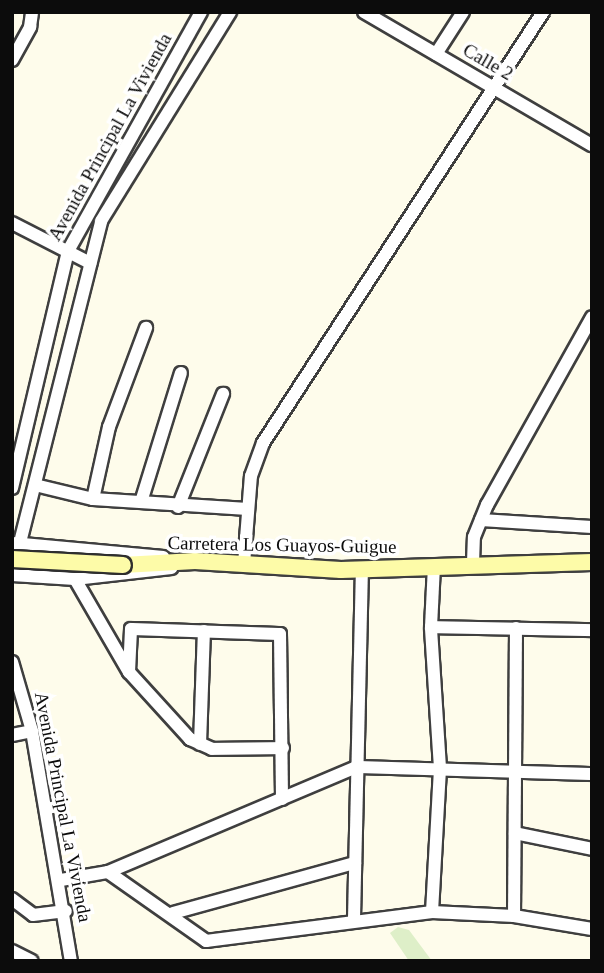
<!DOCTYPE html>
<html>
<head>
<meta charset="utf-8">
<style>
  body { margin:0 }
  #map { position:relative; width:604px; height:973px; overflow:hidden; background:#fefceb; font-family:"Times New Roman",serif }
  div>[style] { position:absolute }
  [style*='--x'] { left:calc(var(--x)*1px); top:calc(var(--y)*1px); width:calc(var(--w)*1px); rotate:calc(var(--a)*1deg) }
  .pitch>* { inset:0; background:#deefc8 }
  .roads { filter:drop-shadow(2px 0 #3f3f3f) drop-shadow(-2px 0 #3f3f3f) drop-shadow(0 2px #3f3f3f) drop-shadow(0 -2px #3f3f3f) }
  .minor>* { height:12px; margin:-6px; padding:0 6px; transform-origin:6px; border-radius:6px; background:#fff }
  .secondary>* { height:16px; margin:-8px; padding:0 8px; transform-origin:8px; border-radius:8px; background:#fdfba8 }
  .bridges { filter:drop-shadow(2px 0 #2e2e2e) drop-shadow(-2px 0 #2e2e2e) drop-shadow(0 2px #2e2e2e) drop-shadow(0 -2px #2e2e2e) }
  .secondary-bridge>* { height:16px; margin:-8px; padding:0 8px; transform-origin:8px; border-radius:8px; background:#fdfba8 }
  span { translate:-50% -50%; white-space:nowrap; text-align:center; line-height:1.15; -webkit-text-stroke:7px #fff; paint-order:stroke }
  .street-label { font-size:19px; color:#0c0c0c }
  .frame { position:absolute; inset:0; border:14px solid #0c0c0c; pointer-events:none }
</style>
</head>
<body>
<div id="map">
  <div class="pitch">
    <div style="clip-path:polygon(398px 927px,409px 930px,432px 961px,409px 961px,390px 933px)"></div>
  </div>
  <div class="roads">
    <div class="minor">
      <div style="--x:364;--y:12;--w:264;--a:30.3"></div>
      <div style="--x:436;--y:54;--w:50;--a:-57.3"></div>
      <div style="--x:12;--y:60;--w:38;--a:-61"></div>
      <div style="--x:30;--y:27;--w:15;--a:-82"></div>
      <div style="--x:12;--y:223;--w:88;--a:27.1"></div>
      <div style="--x:35;--y:485;--w:60;--a:13.6"></div>
      <div style="--x:93;--y:499;--w:155;--a:3.7"></div>
      <div style="--x:12;--y:488;--w:244;--a:-76.7"></div>
      <div style="--x:68;--y:251;--w:274;--a:-60.9"></div>
      <div style="--x:93;--y:499;--w:74;--a:-77.5"></div>
      <div style="--x:109;--y:427;--w:106;--a:-69.5"></div>
      <div style="--x:141;--y:502;--w:135;--a:-72.8"></div>
      <div style="--x:178;--y:507;--w:122;--a:-68.3"></div>
      <div style="--x:481;--y:520;--w:111;--a:3.6"></div>
      <div style="--x:12;--y:543;--w:152;--a:5.3"></div>
      <div style="--x:473;--y:563;--w:26;--a:-88"></div>
      <div style="--x:474;--y:537;--w:35;--a:-68"></div>
      <div style="--x:487;--y:505;--w:215;--a:-60.8"></div>
      <div style="--x:244;--y:564;--w:88;--a:-85.5"></div>
      <div style="--x:251;--y:476;--w:35;--a:-70"></div>
      <div style="--x:263;--y:443;--w:514;--a:-56.99"></div>
      <div style="--x:12;--y:574;--w:364;--a:-75.8"></div>
      <div style="--x:101;--y:221;--w:246;--a:-58.3"></div>
      <div style="--x:12;--y:575;--w:63;--a:3.6"></div>
      <div style="--x:75;--y:579;--w:97;--a:-6.5"></div>
      <div style="--x:75;--y:579;--w:108;--a:59.9"></div>
      <div style="--x:129;--y:672;--w:91;--a:47.7"></div>
      <div style="--x:190;--y:739;--w:24;--a:24"></div>
      <div style="--x:212;--y:749;--w:71;--a:-0.8"></div>
      <div style="--x:431;--y:627;--w:61;--a:-87.2"></div>
      <div style="--x:12;--y:662;--w:72;--a:73.8"></div>
      <div style="--x:32;--y:731;--w:233;--a:80.4"></div>
      <div style="--x:129;--y:672;--w:43;--a:-87.3"></div>
      <div style="--x:131;--y:629;--w:149;--a:1.9"></div>
      <div style="--x:280;--y:634;--w:165;--a:89.3"></div>
      <div style="--x:12;--y:735;--w:20;--a:-11"></div>
      <div style="--x:200;--y:744;--w:113;--a:-88"></div>
      <div style="--x:515;--y:833;--w:79;--a:11.7"></div>
      <div style="--x:108;--y:872;--w:120;--a:35.1"></div>
      <div style="--x:206;--y:941;--w:228;--a:-7.3"></div>
      <div style="--x:432;--y:912;--w:82;--a:2.8"></div>
      <div style="--x:514;--y:916;--w:79;--a:9.5"></div>
      <div style="--x:61;--y:880;--w:48;--a:-9.7"></div>
      <div style="--x:108;--y:872;--w:269;--a:-22.9"></div>
      <div style="--x:356;--y:767;--w:236;--a:1.7"></div>
      <div style="--x:12;--y:899;--w:26;--a:37"></div>
      <div style="--x:33;--y:915;--w:33;--a:-7"></div>
      <div style="--x:432;--y:912;--w:144;--a:-86.8"></div>
      <div style="--x:440;--y:768;--w:141;--a:-93.7"></div>
      <div style="--x:431;--y:627;--w:161;--a:1.1"></div>
      <div style="--x:173;--y:913;--w:189;--a:-15.4"></div>
      <div style="--x:514;--y:916;--w:288;--a:-89.6"></div>
      <div style="--x:354;--y:919;--w:349;--a:-88.7"></div>
      <div style="--x:12;--y:951;--w:22;--a:27"></div>
    </div>
    <div class="secondary">
      <div style="--x:123;--y:565;--w:72;--a:-3.2"></div>
      <div style="--x:195;--y:561;--w:146;--a:3.5"></div>
      <div style="--x:341;--y:570;--w:251;--a:-1.8"></div>
    </div>
  </div>
  <div class="bridges">
    <div class="secondary-bridge">
      <div style="--x:12;--y:559;--w:111;--a:3.1"></div>
    </div>
  </div>
  <div class="street-label">
    <span style="left:488px;top:62px;rotate:30deg">Calle 2</span>
    <span style="left:110px;top:137px;rotate:-61deg">Avenida Principal La Vivienda</span>
    <span style="left:282px;top:545px;rotate:1deg">Carretera Los Guayos-Guigue</span>
    <span style="left:63px;top:807px;rotate:79deg">Avenida Principal La Vivienda</span>
  </div>
  <div class="frame"></div>
</div>
</body>
</html>
